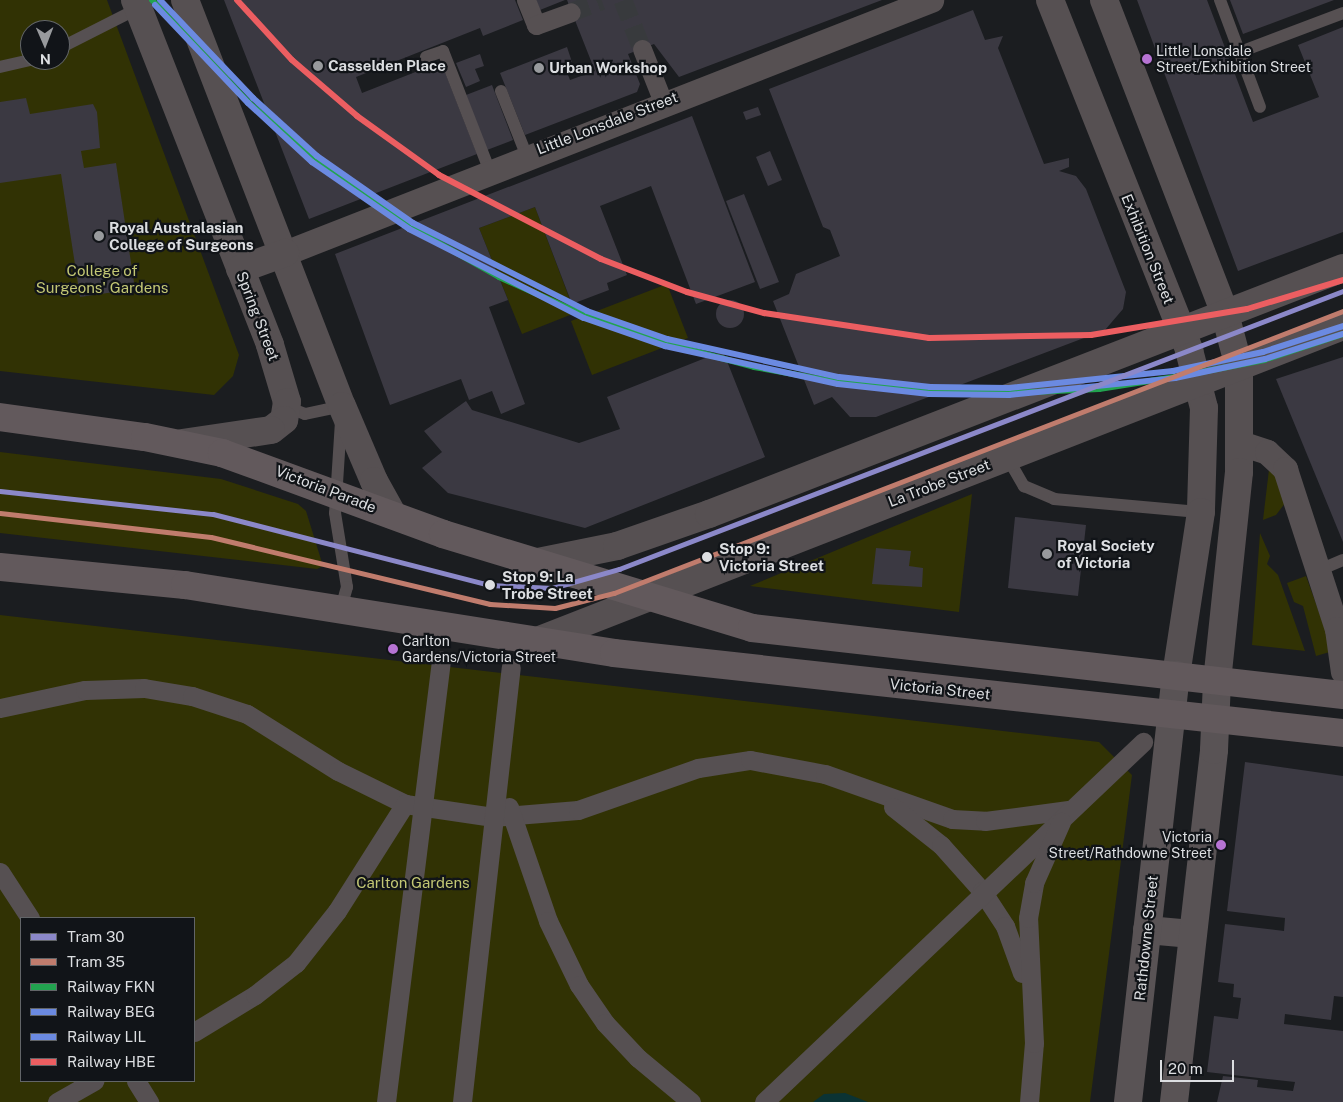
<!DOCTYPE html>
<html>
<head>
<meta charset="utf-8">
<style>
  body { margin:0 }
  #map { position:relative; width:1343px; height:1102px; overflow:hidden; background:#1b1d20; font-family:"Public Sans",sans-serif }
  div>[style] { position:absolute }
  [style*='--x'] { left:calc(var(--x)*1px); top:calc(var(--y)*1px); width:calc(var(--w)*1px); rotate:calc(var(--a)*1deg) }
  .green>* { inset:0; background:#313204 }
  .water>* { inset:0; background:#0b3334 }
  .building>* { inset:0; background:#3b3942 }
  .round { border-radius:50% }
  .pedestrian-tunnel>* { height:19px; margin-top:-9.5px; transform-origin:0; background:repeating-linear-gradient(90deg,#383a3d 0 19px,transparent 0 28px) }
  .service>* { height:12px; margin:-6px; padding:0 6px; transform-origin:6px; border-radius:6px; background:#565052 }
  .pedestrian>* { height:19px; margin:-9.5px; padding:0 9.5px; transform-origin:9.5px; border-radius:9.5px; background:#565052 }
  .minor>* { height:25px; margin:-12.5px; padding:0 12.5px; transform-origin:12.5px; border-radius:12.5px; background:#565052 }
  .tertiary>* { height:28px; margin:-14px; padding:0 14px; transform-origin:14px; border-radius:14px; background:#565052 }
  .secondary>* { height:28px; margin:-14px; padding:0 14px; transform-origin:14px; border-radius:14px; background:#595355 }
  .primary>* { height:28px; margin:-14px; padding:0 14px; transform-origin:14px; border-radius:14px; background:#62595c }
  .rail-1>* { height:6px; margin:-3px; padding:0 3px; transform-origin:3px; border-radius:3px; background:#22a34f }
  .rail-2>* { height:6px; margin:-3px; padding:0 3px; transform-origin:3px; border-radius:3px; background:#6b8ae1 }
  .rail-3>* { height:6px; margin:-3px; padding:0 3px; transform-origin:3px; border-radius:3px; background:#6b8ae1 }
  .rail-4>* { height:6px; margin:-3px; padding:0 3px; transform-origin:3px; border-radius:3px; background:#ec5e61 }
  .tram-1>* { height:5px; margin:-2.5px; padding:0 2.5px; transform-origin:2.5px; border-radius:2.5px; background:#8b88c9 }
  .tram-2>* { height:5px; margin:-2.5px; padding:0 2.5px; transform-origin:2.5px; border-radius:2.5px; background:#c07c6d }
  .dots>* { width:14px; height:14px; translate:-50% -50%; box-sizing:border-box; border:2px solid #111418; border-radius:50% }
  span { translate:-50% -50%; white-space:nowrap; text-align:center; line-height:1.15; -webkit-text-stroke:4.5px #111418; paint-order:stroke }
  .bus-label { font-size:14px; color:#dcdee1 }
  .left { translate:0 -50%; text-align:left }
  .right { translate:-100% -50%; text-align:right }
  .poi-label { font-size:15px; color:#dcdee1; font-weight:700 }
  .street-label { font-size:15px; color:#dcdee1 }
  .park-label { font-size:15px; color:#c3c774 }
  .stop-label { font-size:15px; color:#dcdee1; font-weight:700 }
  .legend { position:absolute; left:20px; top:917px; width:175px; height:165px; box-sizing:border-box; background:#111418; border:1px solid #626568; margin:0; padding:6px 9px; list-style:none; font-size:15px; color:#dcdee1 }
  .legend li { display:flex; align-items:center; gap:10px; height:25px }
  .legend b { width:25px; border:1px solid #626568 }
  .north { position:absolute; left:20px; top:20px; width:50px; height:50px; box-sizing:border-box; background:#111418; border:1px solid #626568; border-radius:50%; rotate:179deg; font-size:14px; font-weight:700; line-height:20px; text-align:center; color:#dcdee1 }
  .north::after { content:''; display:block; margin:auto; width:18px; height:22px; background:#989a9d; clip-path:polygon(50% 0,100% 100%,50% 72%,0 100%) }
  .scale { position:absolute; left:1160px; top:1060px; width:74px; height:22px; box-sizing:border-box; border:2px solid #dcdee1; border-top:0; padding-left:6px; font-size:15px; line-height:18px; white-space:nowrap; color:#dcdee1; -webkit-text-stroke:4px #111418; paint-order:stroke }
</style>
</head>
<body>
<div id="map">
  <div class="green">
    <div style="clip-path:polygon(evenodd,0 0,107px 0,239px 355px,233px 376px,214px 395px,0 371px,0 0,30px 30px,60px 30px,60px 60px,30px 60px,30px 30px)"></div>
    <div style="clip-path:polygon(535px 207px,575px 313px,522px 334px,479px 228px)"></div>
    <div style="clip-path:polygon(667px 284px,688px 338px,592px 375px,571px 321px)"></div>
    <div style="clip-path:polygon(0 452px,221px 479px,298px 504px,306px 511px,323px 566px,317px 569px,0 533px)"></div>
    <div style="clip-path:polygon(1270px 461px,1286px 502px,1276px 515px,1263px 520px)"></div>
    <div style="clip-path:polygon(972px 494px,959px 612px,750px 586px)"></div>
    <div style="clip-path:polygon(1260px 533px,1270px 556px,1267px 564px,1278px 575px,1305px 651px,1252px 645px)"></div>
    <div style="clip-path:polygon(1306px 576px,1333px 651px,1316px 656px,1303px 606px,1294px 602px,1287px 583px)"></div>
    <div style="clip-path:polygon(evenodd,0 615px,1099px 742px,1132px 775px,1090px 1102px,0 1102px,0 615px,21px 918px,194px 918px,194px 1081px,21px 1081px,21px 918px)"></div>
  </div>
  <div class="water">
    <div style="clip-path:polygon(845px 1093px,868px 1102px,813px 1102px,824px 1094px)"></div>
  </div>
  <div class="building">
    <div style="clip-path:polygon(224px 0,515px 0,523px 20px,483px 36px,480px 28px,356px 77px,362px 93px,441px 62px,477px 154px,309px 219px)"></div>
    <div style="clip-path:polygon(536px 0,565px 0,540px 10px)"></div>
    <div style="clip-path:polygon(567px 0,882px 0,679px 77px,654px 44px,628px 54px,640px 84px,637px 92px,525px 135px,500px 73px,567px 47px,572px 62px,564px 65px,570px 80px,595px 71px)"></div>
    <div style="clip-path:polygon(1137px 0,1207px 0,1253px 122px,1319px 97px,1298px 45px,1343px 27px,1343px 232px,1238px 271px)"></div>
    <div style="clip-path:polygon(1230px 0,1334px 0,1243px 34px)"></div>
    <div style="clip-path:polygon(973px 10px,985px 40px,1003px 36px,998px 48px,1044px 164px,1069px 158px,1069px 167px,1059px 171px,1076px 176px,1086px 189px,1126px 292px,1123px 309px,1105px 330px,876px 417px,850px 417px,832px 397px,814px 405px,773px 301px,789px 294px,796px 274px,840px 256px,830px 230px,823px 227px,769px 89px)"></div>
    <div style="clip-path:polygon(480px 54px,484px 66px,475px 69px,480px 81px,466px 87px,456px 63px)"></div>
    <div style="clip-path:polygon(492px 85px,513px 140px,487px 150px,466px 95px)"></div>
    <div style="clip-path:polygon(26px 98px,30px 114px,93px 104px,97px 112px,100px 148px,81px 151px,84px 168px,116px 163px,135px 289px,80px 297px,61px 174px,0 183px,0 102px)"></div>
    <div style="clip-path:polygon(758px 107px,761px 115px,746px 120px,743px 112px)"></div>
    <div style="clip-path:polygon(692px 116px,755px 282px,696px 304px,651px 186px,600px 206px,627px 275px,607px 283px,609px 290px,572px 304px,535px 207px,479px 228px,508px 300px,489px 307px,525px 404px,501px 414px,492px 391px,469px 400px,461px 379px,390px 405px,335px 254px)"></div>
    <div style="clip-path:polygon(770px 151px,782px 180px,768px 186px,756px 157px)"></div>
    <div style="clip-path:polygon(744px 194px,779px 282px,760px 289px,726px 201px)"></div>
    <div class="round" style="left:716px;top:300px;width:28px;height:28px"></div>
    <div style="clip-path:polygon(723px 351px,765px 457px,585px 528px,448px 493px,422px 468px,442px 452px,424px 431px,466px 401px,472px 410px,579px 443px,620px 429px,607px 397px)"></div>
    <div style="clip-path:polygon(1343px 357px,1343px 542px,1276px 379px)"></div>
    <div style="clip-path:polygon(1015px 517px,1086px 525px,1078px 596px,1008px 588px)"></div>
    <div style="clip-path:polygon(876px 548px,911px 551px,909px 566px,923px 568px,922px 587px,872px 584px)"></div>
    <div style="clip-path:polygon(1245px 762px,1343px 776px,1343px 997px,1334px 996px,1331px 1020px,1285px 1014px,1284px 1024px,1343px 1031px,1343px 1102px,1217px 1102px,1223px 1076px,1258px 1080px,1257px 1087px,1293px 1091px,1295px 1082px,1207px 1072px,1214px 1016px,1238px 1019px,1241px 998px,1233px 997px,1234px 984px,1218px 982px,1225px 924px,1284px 931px,1285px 918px,1227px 911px)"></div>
  </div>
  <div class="pedestrian-tunnel">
    <div style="--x:623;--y:0;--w:53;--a:68.8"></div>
    <div style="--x:571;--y:12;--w:33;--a:-21"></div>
  </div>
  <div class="service">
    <div style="--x:1220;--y:0;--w:114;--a:69.5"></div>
    <div style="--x:60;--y:48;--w:89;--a:-26.9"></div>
    <div style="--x:1240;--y:52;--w:110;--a:-20.7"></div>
    <div style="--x:426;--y:57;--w:18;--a:-19"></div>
    <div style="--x:443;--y:51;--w:127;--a:68.7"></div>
    <div style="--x:0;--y:67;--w:31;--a:-13"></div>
    <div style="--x:501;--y:91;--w:68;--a:68.4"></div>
    <div style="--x:287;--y:407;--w:19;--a:21"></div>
    <div style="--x:305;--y:414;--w:38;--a:-12"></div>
    <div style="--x:342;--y:406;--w:107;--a:93.7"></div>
    <div style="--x:335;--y:513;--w:75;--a:80.8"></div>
    <div style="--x:347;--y:587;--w:26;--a:106"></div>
    <div style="--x:1007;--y:457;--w:34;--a:60"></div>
    <div style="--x:1024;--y:486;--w:33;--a:23"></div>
    <div style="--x:1054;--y:499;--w:148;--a:5.1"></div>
    <div style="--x:1317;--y:571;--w:28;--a:-23"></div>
  </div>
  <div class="pedestrian">
    <div style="--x:526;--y:0;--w:27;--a:68"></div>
    <div style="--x:536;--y:25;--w:37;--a:-20"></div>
    <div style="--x:642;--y:49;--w:57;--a:68.4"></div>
    <div style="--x:0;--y:708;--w:87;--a:-12"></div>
    <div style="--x:85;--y:690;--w:59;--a:-1.9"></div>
    <div style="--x:144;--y:688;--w:49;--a:9.5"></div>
    <div style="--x:192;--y:696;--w:58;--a:18.1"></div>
    <div style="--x:247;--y:714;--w:107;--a:32.1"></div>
    <div style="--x:338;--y:771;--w:75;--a:26.2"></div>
    <div style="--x:405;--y:804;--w:89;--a:8.4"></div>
    <div style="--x:493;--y:817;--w:85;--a:-4.7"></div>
    <div style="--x:578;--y:810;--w:127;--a:-19.3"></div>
    <div style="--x:698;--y:768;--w:53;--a:-8.7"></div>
    <div style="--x:750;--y:760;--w:76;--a:10.6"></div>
    <div style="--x:825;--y:774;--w:135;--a:19.5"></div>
    <div style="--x:952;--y:819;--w:33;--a:3"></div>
    <div style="--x:985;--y:821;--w:84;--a:-7.5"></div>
    <div style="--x:509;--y:807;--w:120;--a:71.1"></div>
    <div style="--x:548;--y:921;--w:71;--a:64.2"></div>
    <div style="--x:579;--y:985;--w:46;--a:55.6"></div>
    <div style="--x:605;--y:1023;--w:48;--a:46.7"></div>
    <div style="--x:638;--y:1058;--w:69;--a:39.7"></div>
    <div style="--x:893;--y:807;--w:61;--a:38.4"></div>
    <div style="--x:941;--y:845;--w:62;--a:48.3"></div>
    <div style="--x:982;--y:891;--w:42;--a:56.7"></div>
    <div style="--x:1005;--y:926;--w:50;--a:70.1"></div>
    <div style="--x:0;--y:872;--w:55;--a:56.9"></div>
    <div style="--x:194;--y:1032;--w:71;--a:-31.2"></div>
    <div style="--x:255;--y:995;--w:52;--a:-38"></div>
    <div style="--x:296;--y:963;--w:66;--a:-51.7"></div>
    <div style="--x:337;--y:911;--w:127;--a:-57.6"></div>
    <div style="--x:136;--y:1081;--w:25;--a:58"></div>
    <div style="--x:57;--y:1102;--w:43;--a:-29.6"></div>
    <div style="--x:386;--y:1102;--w:445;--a:-82.9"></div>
    <div style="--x:462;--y:1102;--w:437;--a:-83.6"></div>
    <div style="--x:764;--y:1102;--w:523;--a:-43.53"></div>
    <div style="--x:1029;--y:1102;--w:59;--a:-85.2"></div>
    <div style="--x:1034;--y:1043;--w:125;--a:-92.7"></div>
    <div style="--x:1028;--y:918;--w:36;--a:-80"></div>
    <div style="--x:1034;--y:883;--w:67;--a:-66.1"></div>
  </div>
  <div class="minor">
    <div style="--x:285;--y:253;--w:694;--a:-21.39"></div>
    <div style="--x:1240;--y:443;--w:28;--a:18"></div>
    <div style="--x:1267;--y:452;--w:25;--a:43"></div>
    <div style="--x:1285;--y:469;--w:168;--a:72"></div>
    <div style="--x:1337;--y:629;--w:43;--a:82.1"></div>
  </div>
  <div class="tertiary">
    <div style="--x:135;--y:0;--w:370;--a:68.6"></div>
    <div style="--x:270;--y:345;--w:59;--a:73.4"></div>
    <div style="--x:287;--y:402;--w:18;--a:99"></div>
    <div style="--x:284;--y:420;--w:16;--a:142"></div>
    <div style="--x:271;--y:430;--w:90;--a:171.7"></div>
    <div style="--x:185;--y:0;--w:435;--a:68.9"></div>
    <div style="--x:342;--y:406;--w:82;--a:66.9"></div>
    <div style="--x:374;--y:481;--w:39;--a:61"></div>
    <div style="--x:1050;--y:0;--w:377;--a:68.3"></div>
    <div style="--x:1189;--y:350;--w:60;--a:75.5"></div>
    <div style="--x:1204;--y:408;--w:104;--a:91.7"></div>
    <div style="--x:1201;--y:512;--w:165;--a:98.7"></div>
    <div style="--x:1104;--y:0;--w:337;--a:68.9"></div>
    <div style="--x:1225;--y:314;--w:55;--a:75.2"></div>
    <div style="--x:1239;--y:367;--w:105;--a:90"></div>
    <div style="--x:1239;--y:472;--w:210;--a:96"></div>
    <div style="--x:240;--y:269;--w:48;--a:-19.6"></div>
    <div style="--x:533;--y:563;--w:86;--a:-11.4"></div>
    <div style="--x:617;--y:546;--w:97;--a:-19.2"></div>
    <div style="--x:709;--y:514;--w:680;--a:-21.21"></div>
    <div style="--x:537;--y:641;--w:865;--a:-21.35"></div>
  </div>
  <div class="secondary">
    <div style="--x:1147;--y:930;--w:45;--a:5.1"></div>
    <div style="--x:1128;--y:1102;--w:430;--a:-83.6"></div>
    <div style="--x:1174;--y:1102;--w:354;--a:-83.5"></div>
    <div style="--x:1214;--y:750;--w:69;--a:-87.5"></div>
  </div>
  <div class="primary">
    <div style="--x:0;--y:417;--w:146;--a:7.9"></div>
    <div style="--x:145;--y:437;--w:79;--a:11.7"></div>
    <div style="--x:222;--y:453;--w:235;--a:20.1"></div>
    <div style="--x:443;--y:534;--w:323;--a:16.9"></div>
    <div style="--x:752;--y:628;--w:595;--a:6.47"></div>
    <div style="--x:0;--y:567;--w:186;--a:5.6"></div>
    <div style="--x:185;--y:585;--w:434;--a:9"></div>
    <div style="--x:614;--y:653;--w:733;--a:6.26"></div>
  </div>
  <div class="rail-1">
    <div style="--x:152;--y:0;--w:141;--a:46.7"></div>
    <div style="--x:249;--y:103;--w:86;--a:40.7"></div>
    <div style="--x:314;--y:159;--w:116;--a:35.2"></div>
    <div style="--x:409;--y:226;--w:103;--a:29.5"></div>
    <div style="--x:499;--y:277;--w:93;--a:24.1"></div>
    <div style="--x:584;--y:315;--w:86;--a:19.1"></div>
    <div style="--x:665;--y:343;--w:92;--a:15.1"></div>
    <div style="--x:754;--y:367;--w:84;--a:10.2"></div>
    <div style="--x:837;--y:382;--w:90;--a:6.4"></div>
    <div style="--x:926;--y:392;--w:82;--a:0.7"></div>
    <div style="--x:1008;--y:393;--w:91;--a:-2.5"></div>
    <div style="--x:1099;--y:389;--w:77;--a:-9"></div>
    <div style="--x:1175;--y:377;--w:91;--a:-10.8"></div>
    <div style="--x:1264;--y:360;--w:83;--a:-18.2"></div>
  </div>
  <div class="rail-2">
    <div style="--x:160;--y:0;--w:135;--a:46.5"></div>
    <div style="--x:253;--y:98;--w:86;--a:42.2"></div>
    <div style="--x:317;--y:156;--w:117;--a:34.9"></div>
    <div style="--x:413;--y:223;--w:195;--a:26.8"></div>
    <div style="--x:587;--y:311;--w:85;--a:19.3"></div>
    <div style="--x:667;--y:339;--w:176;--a:12.5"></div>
    <div style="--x:839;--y:377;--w:92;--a:6.3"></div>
    <div style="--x:930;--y:387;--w:79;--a:0.7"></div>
    <div style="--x:1009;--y:388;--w:165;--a:-5.9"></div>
    <div style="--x:1173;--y:371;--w:92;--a:-11.9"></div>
    <div style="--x:1263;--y:352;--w:84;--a:-18"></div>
  </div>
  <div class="rail-3">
    <div style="--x:155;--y:5;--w:135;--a:46.5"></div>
    <div style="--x:248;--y:103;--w:87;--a:42.7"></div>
    <div style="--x:312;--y:162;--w:118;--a:34.6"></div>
    <div style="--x:409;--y:229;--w:196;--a:27"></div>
    <div style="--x:584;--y:318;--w:86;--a:19.1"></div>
    <div style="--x:665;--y:346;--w:177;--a:12.4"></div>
    <div style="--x:838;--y:384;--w:92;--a:6.3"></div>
    <div style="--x:929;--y:394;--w:80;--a:0.7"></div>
    <div style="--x:1009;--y:395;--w:167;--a:-5.8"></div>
    <div style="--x:1175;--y:378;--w:92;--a:-11.9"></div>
    <div style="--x:1265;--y:359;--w:82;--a:-17.8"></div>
  </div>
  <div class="rail-4">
    <div style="--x:237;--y:0;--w:81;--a:47.5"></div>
    <div style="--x:292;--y:60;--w:86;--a:40.7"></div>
    <div style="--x:357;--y:116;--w:101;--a:35.7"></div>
    <div style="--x:439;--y:175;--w:182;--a:27.4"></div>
    <div style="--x:601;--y:259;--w:92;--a:21"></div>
    <div style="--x:687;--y:292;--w:80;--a:15.3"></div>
    <div style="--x:764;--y:313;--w:167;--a:8.6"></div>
    <div style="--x:929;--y:338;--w:162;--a:-1.1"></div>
    <div style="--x:1091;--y:335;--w:158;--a:-9.5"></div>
    <div style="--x:1247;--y:309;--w:100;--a:-16.8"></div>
  </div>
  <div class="tram-1">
    <div style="--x:0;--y:491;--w:214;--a:6.2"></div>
    <div style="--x:213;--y:514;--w:286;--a:14.4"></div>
    <div style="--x:490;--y:585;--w:62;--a:2.8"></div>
    <div style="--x:552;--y:588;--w:70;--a:-15.8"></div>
    <div style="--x:619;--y:569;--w:776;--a:-21.01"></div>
  </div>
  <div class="tram-2">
    <div style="--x:0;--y:513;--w:212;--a:6.5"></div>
    <div style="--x:211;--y:537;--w:287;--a:13.5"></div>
    <div style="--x:490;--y:604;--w:65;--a:3.5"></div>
    <div style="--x:555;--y:608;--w:61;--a:-14.3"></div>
    <div style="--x:614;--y:593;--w:782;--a:-21.15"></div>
  </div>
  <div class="dots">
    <div style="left:1147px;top:59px;background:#b673d3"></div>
    <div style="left:318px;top:66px;background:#989a9d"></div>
    <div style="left:539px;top:68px;background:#989a9d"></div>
    <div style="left:99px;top:236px;background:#989a9d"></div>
    <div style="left:1047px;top:554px;background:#989a9d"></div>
    <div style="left:707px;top:557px;background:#dcdee1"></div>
    <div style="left:490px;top:585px;background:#dcdee1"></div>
    <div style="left:393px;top:649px;background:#b673d3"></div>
    <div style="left:1221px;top:845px;background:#b673d3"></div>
  </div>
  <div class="bus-label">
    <span class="left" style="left:1156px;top:59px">Little Lonsdale<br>Street/Exhibition Street</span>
    <span class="left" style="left:402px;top:649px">Carlton<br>Gardens/Victoria Street</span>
    <span class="right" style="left:1212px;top:845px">Victoria<br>Street/Rathdowne Street</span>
  </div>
  <div class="poi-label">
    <span class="left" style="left:328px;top:66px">Casselden Place</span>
    <span class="left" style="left:549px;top:68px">Urban Workshop</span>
    <span class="left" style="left:109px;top:236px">Royal Australasian<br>College of Surgeons</span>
    <span class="left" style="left:1057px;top:554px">Royal Society<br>of Victoria</span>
  </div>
  <div class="street-label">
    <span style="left:607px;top:123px;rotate:-21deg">Little Lonsdale Street</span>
    <span style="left:1148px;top:249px;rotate:68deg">Exhibition Street</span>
    <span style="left:258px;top:316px;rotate:69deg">Spring Street</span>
    <span style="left:939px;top:483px;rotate:-21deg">La Trobe Street</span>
    <span style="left:326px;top:489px;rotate:21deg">Victoria Parade</span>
    <span style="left:940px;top:689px;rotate:6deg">Victoria Street</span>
    <span style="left:1146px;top:938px;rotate:-84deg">Rathdowne Street</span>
  </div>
  <div class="park-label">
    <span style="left:102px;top:279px">College of<br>Surgeons' Gardens</span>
    <span style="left:413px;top:883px">Carlton Gardens</span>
  </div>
  <div class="stop-label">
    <span class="left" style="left:719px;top:557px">Stop 9:<br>Victoria Street</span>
    <span class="left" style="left:502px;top:585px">Stop 9: La<br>Trobe Street</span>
  </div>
  <ul class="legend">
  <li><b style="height:6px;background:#8b88c9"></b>Tram 30</li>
  <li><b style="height:6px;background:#c07c6d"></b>Tram 35</li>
  <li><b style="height:6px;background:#22a34f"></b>Railway FKN</li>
  <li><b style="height:6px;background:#6b8ae1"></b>Railway BEG</li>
  <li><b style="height:6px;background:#6b8ae1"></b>Railway LIL</li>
  <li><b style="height:6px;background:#ec5e61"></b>Railway HBE</li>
  </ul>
  <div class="north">N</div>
  <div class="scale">20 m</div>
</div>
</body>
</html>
